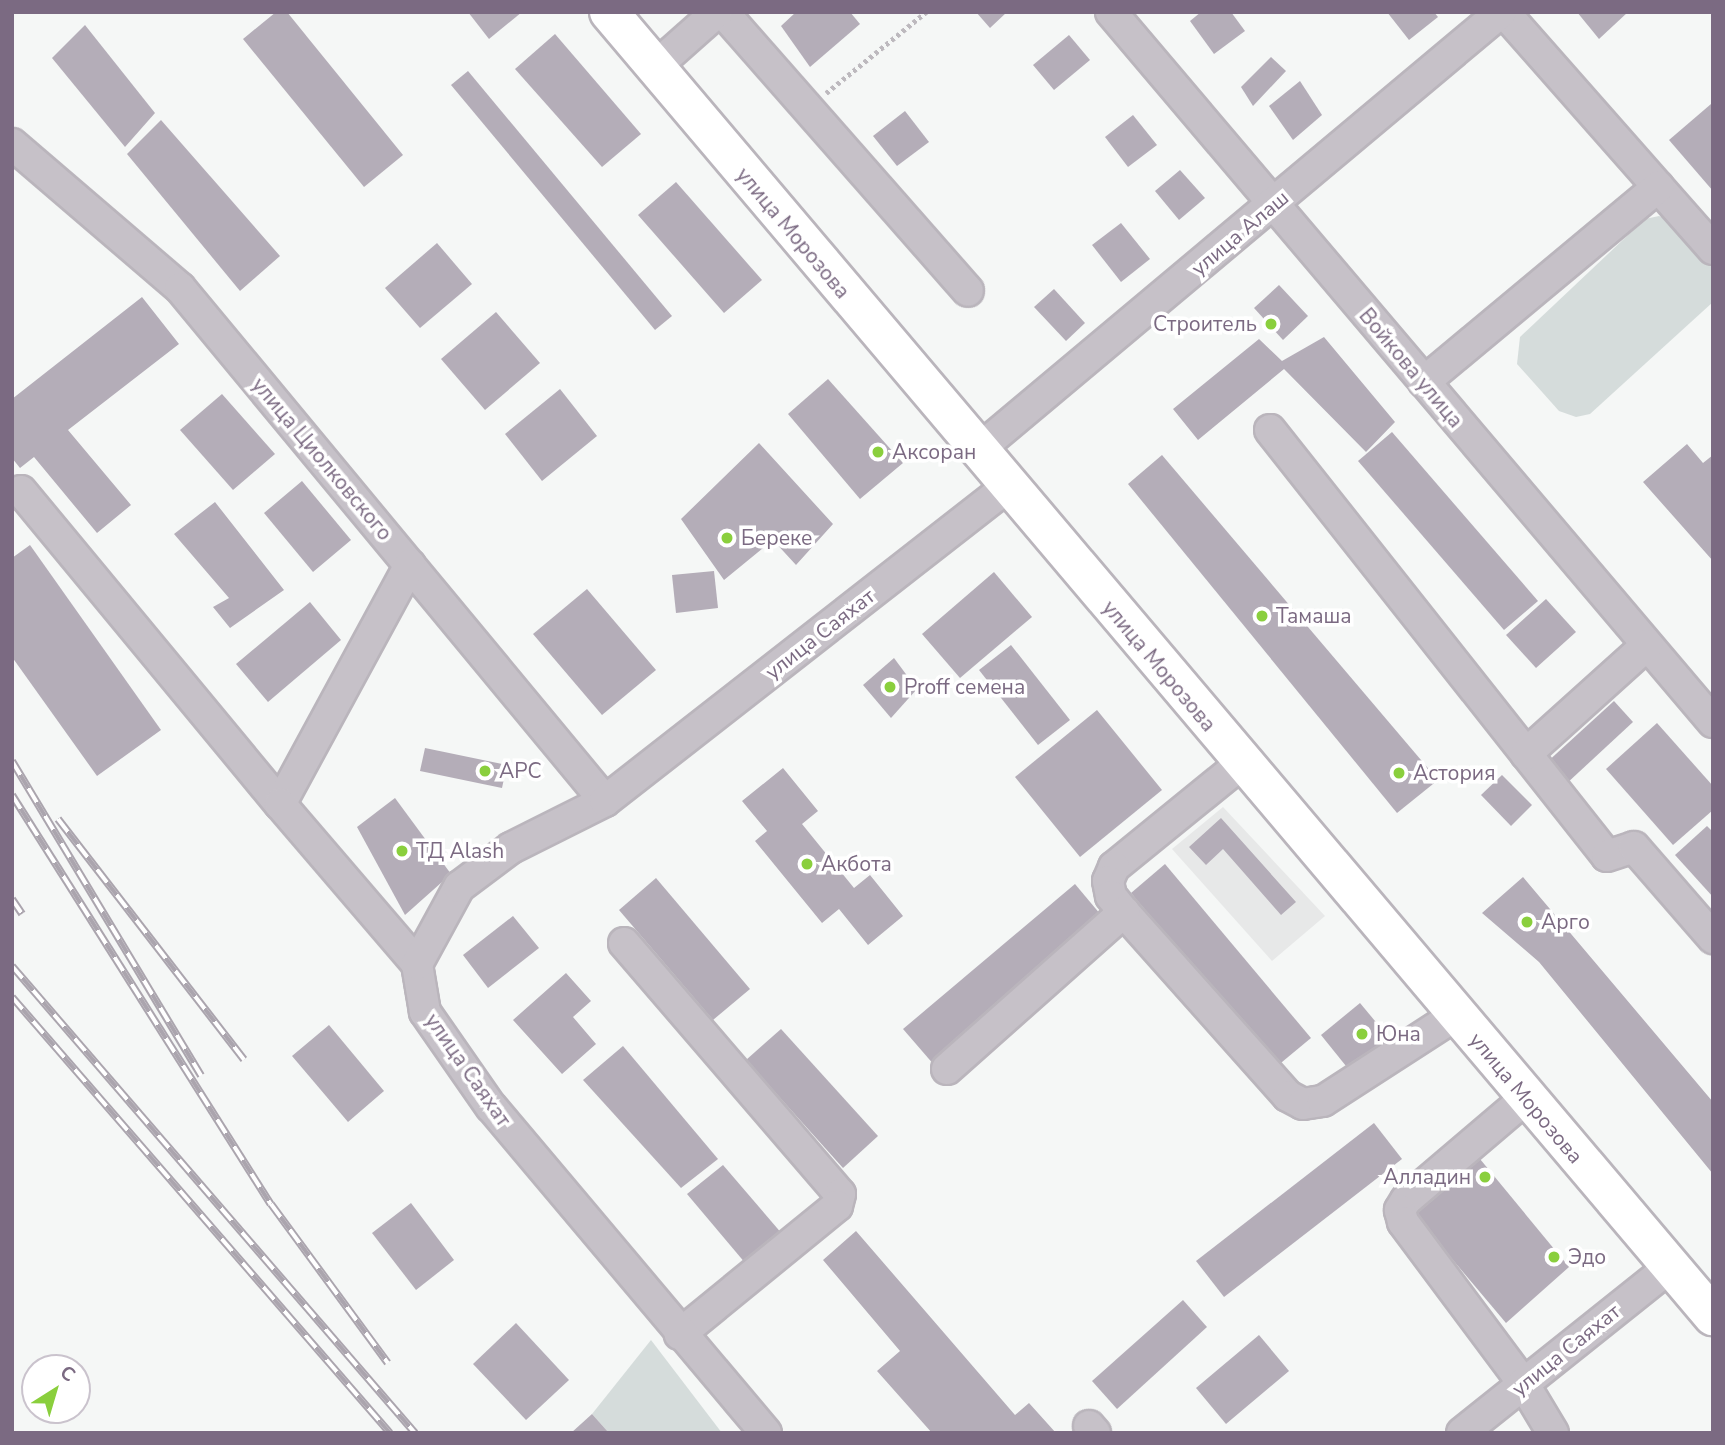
<!DOCTYPE html>
<html>
<head>
<meta charset="utf-8">
<style>
  body { margin:0 }
  #map { position:relative; width:1725px; height:1445px; overflow:hidden; background:#f5f7f6; font-family:"Nunito Sans",sans-serif }
  div>[style] { position:absolute }
  [style*='--x'] { left:calc(var(--x)*1px); top:calc(var(--y)*1px); width:calc(var(--w)*1px); rotate:calc(var(--a)*1deg) }
  .built>* { inset:0; background:#e7e8e8 }
  .green>* { inset:0; background:#d5dcdb }
  .building>* { inset:0; background:#b4adb8 }
  .path>* { height:4.5px; margin-top:-2.25px; transform-origin:0; background:repeating-linear-gradient(90deg,#bdb9be 0 3.5px,transparent 0 7px) }
  .roads { filter:drop-shadow(2px 0 #bab5bc) drop-shadow(-2px 0 #bab5bc) drop-shadow(0 2px #bab5bc) drop-shadow(0 -2px #bab5bc) }
  .minor>* { height:30px; margin:-15px; padding:0 15px; transform-origin:15px; border-radius:15px; background:#c6c1c8 }
  .major>* { height:38px; margin:-19px; padding:0 19px; transform-origin:19px; border-radius:19px; background:#fff }
  .rail>* { height:8px; margin-top:-4px; transform-origin:0; background:repeating-linear-gradient(90deg,#fff 0 16px,#aba5ae 0 32px); box-sizing:border-box; border-block:2px solid #aba5ae }
  .dots>* { width:19px; height:19px; translate:-50% -50%; box-sizing:border-box; border:4px solid #fff; border-radius:50% }
  span { translate:-50% -50%; white-space:nowrap; text-align:center; line-height:1.15; -webkit-text-stroke:7px #fff; paint-order:stroke }
  .street-label { font-size:21px; color:#7b6a82 }
  .poi-label { font-size:21px; color:#7b6a82 }
  .right { translate:-100% -50%; text-align:right }
  .left { translate:0 -50%; text-align:left }
  .frame { position:absolute; inset:0; border:14px solid #7b6a82; pointer-events:none }
  .north { position:absolute; left:21px; top:1354px; width:70px; height:70px; box-sizing:border-box; background:#fff; border:2px solid #cac3cd; border-radius:50%; rotate:37deg; font-size:19px; font-weight:700; line-height:28px; text-align:center; color:#7b6a82 }
  .north::after { content:''; display:block; margin:auto; width:24px; height:32px; background:#8acf3d; clip-path:polygon(50% 0,100% 100%,50% 72%,0 100%) }
</style>
</head>
<body>
<div id="map">
  <div class="built">
    <div style="clip-path:polygon(1223px 807px,1325px 916px,1272px 961px,1172px 849px)"></div>
  </div>
  <div class="green">
    <div style="clip-path:polygon(1659px 216px,1677px 223px,1713px 263px,1713px 302px,1590px 414px,1576px 417px,1559px 411px,1517px 364px,1520px 337px,1645px 219px)"></div>
    <div style="clip-path:polygon(651px 1340px,722px 1433px,609px 1433px,592px 1414px)"></div>
  </div>
  <div class="building">
    <div style="clip-path:polygon(276px 12px,287px 12px,403px 155px,364px 187px,243px 39px)"></div>
    <div style="clip-path:polygon(468px 12px,522px 12px,489px 39px)"></div>
    <div style="clip-path:polygon(796px 12px,850px 12px,860px 24px,810px 67px,781px 26px)"></div>
    <div style="clip-path:polygon(976px 12px,1007px 12px,990px 28px)"></div>
    <div style="clip-path:polygon(1201px 12px,1231px 12px,1245px 31px,1214px 54px,1190px 21px)"></div>
    <div style="clip-path:polygon(1387px 12px,1434px 12px,1438px 17px,1409px 40px)"></div>
    <div style="clip-path:polygon(1577px 12px,1628px 12px,1599px 39px)"></div>
    <div style="clip-path:polygon(85px 25px,155px 113px,125px 147px,52px 58px)"></div>
    <div style="clip-path:polygon(555px 34px,641px 134px,602px 167px,515px 69px)"></div>
    <div style="clip-path:polygon(1069px 35px,1090px 60px,1054px 90px,1033px 65px)"></div>
    <div style="clip-path:polygon(1271px 57px,1286px 71px,1253px 106px,1241px 87px)"></div>
    <div style="clip-path:polygon(468px 71px,672px 316px,655px 330px,451px 85px)"></div>
    <div style="clip-path:polygon(1300px 81px,1322px 115px,1293px 140px,1269px 106px)"></div>
    <div style="clip-path:polygon(1711px 104px,1713px 106px,1713px 191px,1669px 140px)"></div>
    <div style="clip-path:polygon(905px 111px,929px 142px,897px 166px,873px 136px)"></div>
    <div style="clip-path:polygon(1133px 115px,1157px 145px,1128px 167px,1105px 137px)"></div>
    <div style="clip-path:polygon(161px 120px,280px 256px,240px 291px,127px 154px)"></div>
    <div style="clip-path:polygon(1180px 170px,1205px 198px,1179px 220px,1155px 191px)"></div>
    <div style="clip-path:polygon(676px 182px,762px 280px,724px 313px,638px 215px)"></div>
    <div style="clip-path:polygon(1121px 223px,1150px 259px,1121px 282px,1092px 245px)"></div>
    <div style="clip-path:polygon(437px 243px,472px 284px,420px 328px,385px 288px)"></div>
    <div style="clip-path:polygon(1279px 285px,1308px 316px,1283px 340px,1254px 308px)"></div>
    <div style="clip-path:polygon(1054px 289px,1085px 323px,1066px 341px,1034px 307px)"></div>
    <div style="clip-path:polygon(142px 297px,179px 344px,68px 430px,131px 505px,97px 533px,34px 457px,20px 468px,12px 458px,12px 399px)"></div>
    <div style="clip-path:polygon(496px 312px,540px 363px,485px 410px,441px 359px)"></div>
    <div style="clip-path:polygon(1324px 337px,1395px 422px,1366px 452px,1284px 369px,1198px 440px,1173px 409px,1259px 339px,1282px 361px)"></div>
    <div style="clip-path:polygon(828px 379px,903px 463px,860px 499px,788px 414px)"></div>
    <div style="clip-path:polygon(560px 389px,597px 436px,542px 481px,505px 434px)"></div>
    <div style="clip-path:polygon(222px 394px,275px 454px,233px 490px,180px 430px)"></div>
    <div style="clip-path:polygon(1392px 432px,1538px 601px,1504px 630px,1358px 461px)"></div>
    <div style="clip-path:polygon(759px 443px,833px 524px,796px 565px,773px 540px,724px 580px,681px 519px)"></div>
    <div style="clip-path:polygon(1687px 444px,1703px 463px,1713px 455px,1713px 561px,1643px 482px)"></div>
    <div style="clip-path:polygon(1162px 455px,1438px 780px,1397px 813px,1128px 484px)"></div>
    <div style="clip-path:polygon(302px 481px,351px 540px,313px 572px,264px 513px)"></div>
    <div style="clip-path:polygon(215px 502px,284px 590px,230px 628px,213px 607px,229px 598px,174px 534px)"></div>
    <div style="clip-path:polygon(30px 545px,161px 730px,97px 776px,12px 657px,12px 558px)"></div>
    <div style="clip-path:polygon(714px 571px,718px 608px,676px 613px,672px 575px)"></div>
    <div style="clip-path:polygon(994px 572px,1032px 617px,960px 678px,922px 634px)"></div>
    <div style="clip-path:polygon(587px 589px,656px 670px,602px 715px,533px 634px)"></div>
    <div style="clip-path:polygon(1546px 599px,1576px 632px,1536px 668px,1506px 635px)"></div>
    <div style="clip-path:polygon(310px 602px,341px 640px,268px 702px,236px 664px)"></div>
    <div style="clip-path:polygon(1011px 645px,1070px 720px,1038px 745px,979px 670px)"></div>
    <div style="clip-path:polygon(894px 658px,917px 689px,891px 718px,863px 685px)"></div>
    <div style="clip-path:polygon(1614px 701px,1633px 722px,1565px 785px,1545px 764px)"></div>
    <div style="clip-path:polygon(1097px 710px,1162px 790px,1080px 857px,1015px 777px)"></div>
    <div style="clip-path:polygon(1657px 723px,1713px 786px,1713px 810px,1673px 845px,1606px 769px)"></div>
    <div style="clip-path:polygon(425px 748px,507px 765px,502px 788px,420px 771px)"></div>
    <div style="clip-path:polygon(783px 768px,818px 811px,802px 824px,854px 888px,870px 875px,903px 916px,868px 945px,839px 909px,822px 923px,755px 841px,767px 831px,742px 801px)"></div>
    <div style="clip-path:polygon(1502px 775px,1532px 805px,1511px 826px,1481px 795px)"></div>
    <div style="clip-path:polygon(395px 798px,451px 874px,405px 915px,357px 827px)"></div>
    <div style="clip-path:polygon(1221px 818px,1296px 902px,1281px 915px,1223px 849px,1206px 865px,1189px 847px)"></div>
    <div style="clip-path:polygon(1707px 826px,1713px 832px,1713px 897px,1675px 855px)"></div>
    <div style="clip-path:polygon(1165px 864px,1311px 1038px,1276px 1067px,1131px 893px)"></div>
    <div style="clip-path:polygon(1523px 877px,1713px 1102px,1713px 1174px,1539px 962px,1482px 913px)"></div>
    <div style="clip-path:polygon(656px 878px,750px 989px,713px 1020px,619px 910px)"></div>
    <div style="clip-path:polygon(1075px 884px,1106px 921px,935px 1066px,903px 1029px)"></div>
    <div style="clip-path:polygon(513px 916px,539px 948px,488px 988px,463px 955px)"></div>
    <div style="clip-path:polygon(566px 973px,591px 1001px,573px 1017px,596px 1044px,562px 1074px,513px 1020px)"></div>
    <div style="clip-path:polygon(1360px 1003px,1390px 1039px,1350px 1071px,1321px 1035px)"></div>
    <div style="clip-path:polygon(329px 1025px,384px 1091px,348px 1122px,292px 1056px)"></div>
    <div style="clip-path:polygon(781px 1029px,878px 1136px,843px 1168px,746px 1060px)"></div>
    <div style="clip-path:polygon(623px 1046px,718px 1159px,681px 1188px,583px 1080px)"></div>
    <div style="clip-path:polygon(1374px 1123px,1402px 1159px,1224px 1297px,1196px 1261px)"></div>
    <div style="clip-path:polygon(1480px 1159px,1569px 1267px,1506px 1323px,1415px 1215px)"></div>
    <div style="clip-path:polygon(723px 1165px,783px 1235px,746px 1264px,687px 1194px)"></div>
    <div style="clip-path:polygon(411px 1203px,454px 1260px,416px 1290px,372px 1233px)"></div>
    <div style="clip-path:polygon(856px 1231px,1015px 1415px,1029px 1403px,1056px 1433px,932px 1433px,877px 1371px,900px 1351px,823px 1260px)"></div>
    <div style="clip-path:polygon(1183px 1300px,1207px 1327px,1117px 1409px,1092px 1381px)"></div>
    <div style="clip-path:polygon(516px 1323px,569px 1380px,526px 1420px,473px 1364px)"></div>
    <div style="clip-path:polygon(1259px 1335px,1289px 1371px,1226px 1424px,1196px 1388px)"></div>
    <div style="clip-path:polygon(592px 1414px,609px 1433px,571px 1433px)"></div>
  </div>
  <div class="path">
    <div style="--x:826;--y:93;--w:129;--a:-39"></div>
  </div>
  <div class="roads">
    <div class="minor">
      <div style="--x:723;--y:12;--w:371;--a:48.7"></div>
      <div style="--x:1111;--y:12;--w:931;--a:49.71"></div>
      <div style="--x:1504;--y:12;--w:316;--a:48.6"></div>
      <div style="--x:656;--y:66;--w:81;--a:-41.5"></div>
      <div style="--x:12;--y:144;--w:221;--a:40.6"></div>
      <div style="--x:180;--y:288;--w:666;--a:50.36"></div>
      <div style="--x:1424;--y:382;--w:305;--a:-39.8"></div>
      <div style="--x:1270;--y:430;--w:543;--a:51.65"></div>
      <div style="--x:1607;--y:856;--w:28;--a:-18"></div>
      <div style="--x:1634;--y:847;--w:121;--a:49"></div>
      <div style="--x:977;--y:451;--w:684;--a:-39.96"></div>
      <div style="--x:21;--y:491;--w:406;--a:50.4"></div>
      <div style="--x:410;--y:565;--w:272;--a:118.5"></div>
      <div style="--x:280;--y:804;--w:211;--a:49.4"></div>
      <div style="--x:1526;--y:754;--w:163;--a:-42"></div>
      <div style="--x:1242;--y:763;--w:165;--a:140.9"></div>
      <div style="--x:1114;--y:867;--w:15;--a:113"></div>
      <div style="--x:1108;--y:881;--w:15;--a:79"></div>
      <div style="--x:1111;--y:896;--w:21;--a:51"></div>
      <div style="--x:1124;--y:912;--w:246;--a:48.3"></div>
      <div style="--x:1288;--y:1096;--w:17;--a:28"></div>
      <div style="--x:1303;--y:1104;--w:20;--a:-9"></div>
      <div style="--x:1323;--y:1101;--w:158;--a:-32.9"></div>
      <div style="--x:624;--y:943;--w:331;--a:49.3"></div>
      <div style="--x:840;--y:1194;--w:12;--a:104"></div>
      <div style="--x:837;--y:1206;--w:203;--a:140.8"></div>
      <div style="--x:947;--y:1069;--w:237;--a:-41.6"></div>
      <div style="--x:1526;--y:1098;--w:157;--a:139.6"></div>
      <div style="--x:1406;--y:1200;--w:12;--a:121"></div>
      <div style="--x:1400;--y:1210;--w:12;--a:76"></div>
      <div style="--x:1403;--y:1222;--w:201;--a:53.3"></div>
      <div style="--x:1523;--y:1383;--w:58;--a:59"></div>
      <div style="--x:1089;--y:1426;--w:9;--a:49"></div>
      <div style="--x:766;--y:1433;--w:426;--a:-130.1"></div>
      <div style="--x:491;--y:1107;--w:116;--a:-124.8"></div>
      <div style="--x:425;--y:1012;--w:49;--a:-99.5"></div>
      <div style="--x:417;--y:964;--w:88;--a:-61.4"></div>
      <div style="--x:459;--y:887;--w:65;--a:-36.9"></div>
      <div style="--x:511;--y:848;--w:105;--a:-26.6"></div>
      <div style="--x:605;--y:801;--w:510;--a:-37.99"></div>
      <div style="--x:1462;--y:1433;--w:266;--a:-38.6"></div>
    </div>
    <div class="major">
      <div style="--x:609;--y:12;--w:1709;--a:49.75"></div>
    </div>
  </div>
  <div class="rail">
    <div style="--x:12;--y:761;--w:367;--a:59"></div>
    <div style="--x:12;--y:795;--w:484;--a:57.7"></div>
    <div style="--x:271;--y:1204;--w:197;--a:53.7"></div>
    <div style="--x:58;--y:819;--w:304;--a:52.3"></div>
    <div style="--x:12;--y:899;--w:18;--a:56"></div>
    <div style="--x:12;--y:966;--w:617;--a:49.21"></div>
    <div style="--x:12;--y:997;--w:577;--a:49.08"></div>
  </div>
  <div class="dots">
    <div style="left:1271px;top:324px;background:#8acf3d"></div>
    <div style="left:878px;top:452px;background:#8acf3d"></div>
    <div style="left:727px;top:538px;background:#8acf3d"></div>
    <div style="left:1262px;top:616px;background:#8acf3d"></div>
    <div style="left:890px;top:687px;background:#8acf3d"></div>
    <div style="left:485px;top:771px;background:#8acf3d"></div>
    <div style="left:1399px;top:773px;background:#8acf3d"></div>
    <div style="left:402px;top:851px;background:#8acf3d"></div>
    <div style="left:807px;top:864px;background:#8acf3d"></div>
    <div style="left:1527px;top:922px;background:#8acf3d"></div>
    <div style="left:1362px;top:1034px;background:#8acf3d"></div>
    <div style="left:1485px;top:1177px;background:#8acf3d"></div>
    <div style="left:1554px;top:1257px;background:#8acf3d"></div>
  </div>
  <div class="street-label">
    <span style="left:793px;top:233px;rotate:50deg">улица Морозова</span>
    <span style="left:1240px;top:233px;rotate:-40deg">улица Алаш</span>
    <span style="left:1411px;top:368px;rotate:50deg">Войкова улица</span>
    <span style="left:322px;top:459px;rotate:50deg">улица Циолковского</span>
    <span style="left:820px;top:634px;rotate:-38deg">улица Саяхат</span>
    <span style="left:1159px;top:666px;rotate:50deg">улица Морозова</span>
    <span style="left:468px;top:1070px;rotate:55deg">улица Саяхат</span>
    <span style="left:1526px;top:1098px;rotate:50deg">улица Морозова</span>
    <span style="left:1566px;top:1350px;rotate:-39deg">улица Саяхат</span>
  </div>
  <div class="poi-label">
    <span class="right" style="left:1257px;top:324px">Строитель</span>
    <span class="left" style="left:892px;top:452px">Аксоран</span>
    <span class="left" style="left:741px;top:538px">Береке</span>
    <span class="left" style="left:1276px;top:616px">Тамаша</span>
    <span class="left" style="left:904px;top:687px">Proff семена</span>
    <span class="left" style="left:499px;top:771px">АРС</span>
    <span class="left" style="left:1413px;top:773px">Астория</span>
    <span class="left" style="left:416px;top:851px">ТД Alash</span>
    <span class="left" style="left:821px;top:864px">Акбота</span>
    <span class="left" style="left:1541px;top:922px">Арго</span>
    <span class="left" style="left:1376px;top:1034px">Юна</span>
    <span class="right" style="left:1471px;top:1177px">Алладин</span>
    <span class="left" style="left:1568px;top:1257px">Эдо</span>
  </div>
  <div class="frame"></div>
  <div class="north">С</div>
</div>
</body>
</html>
